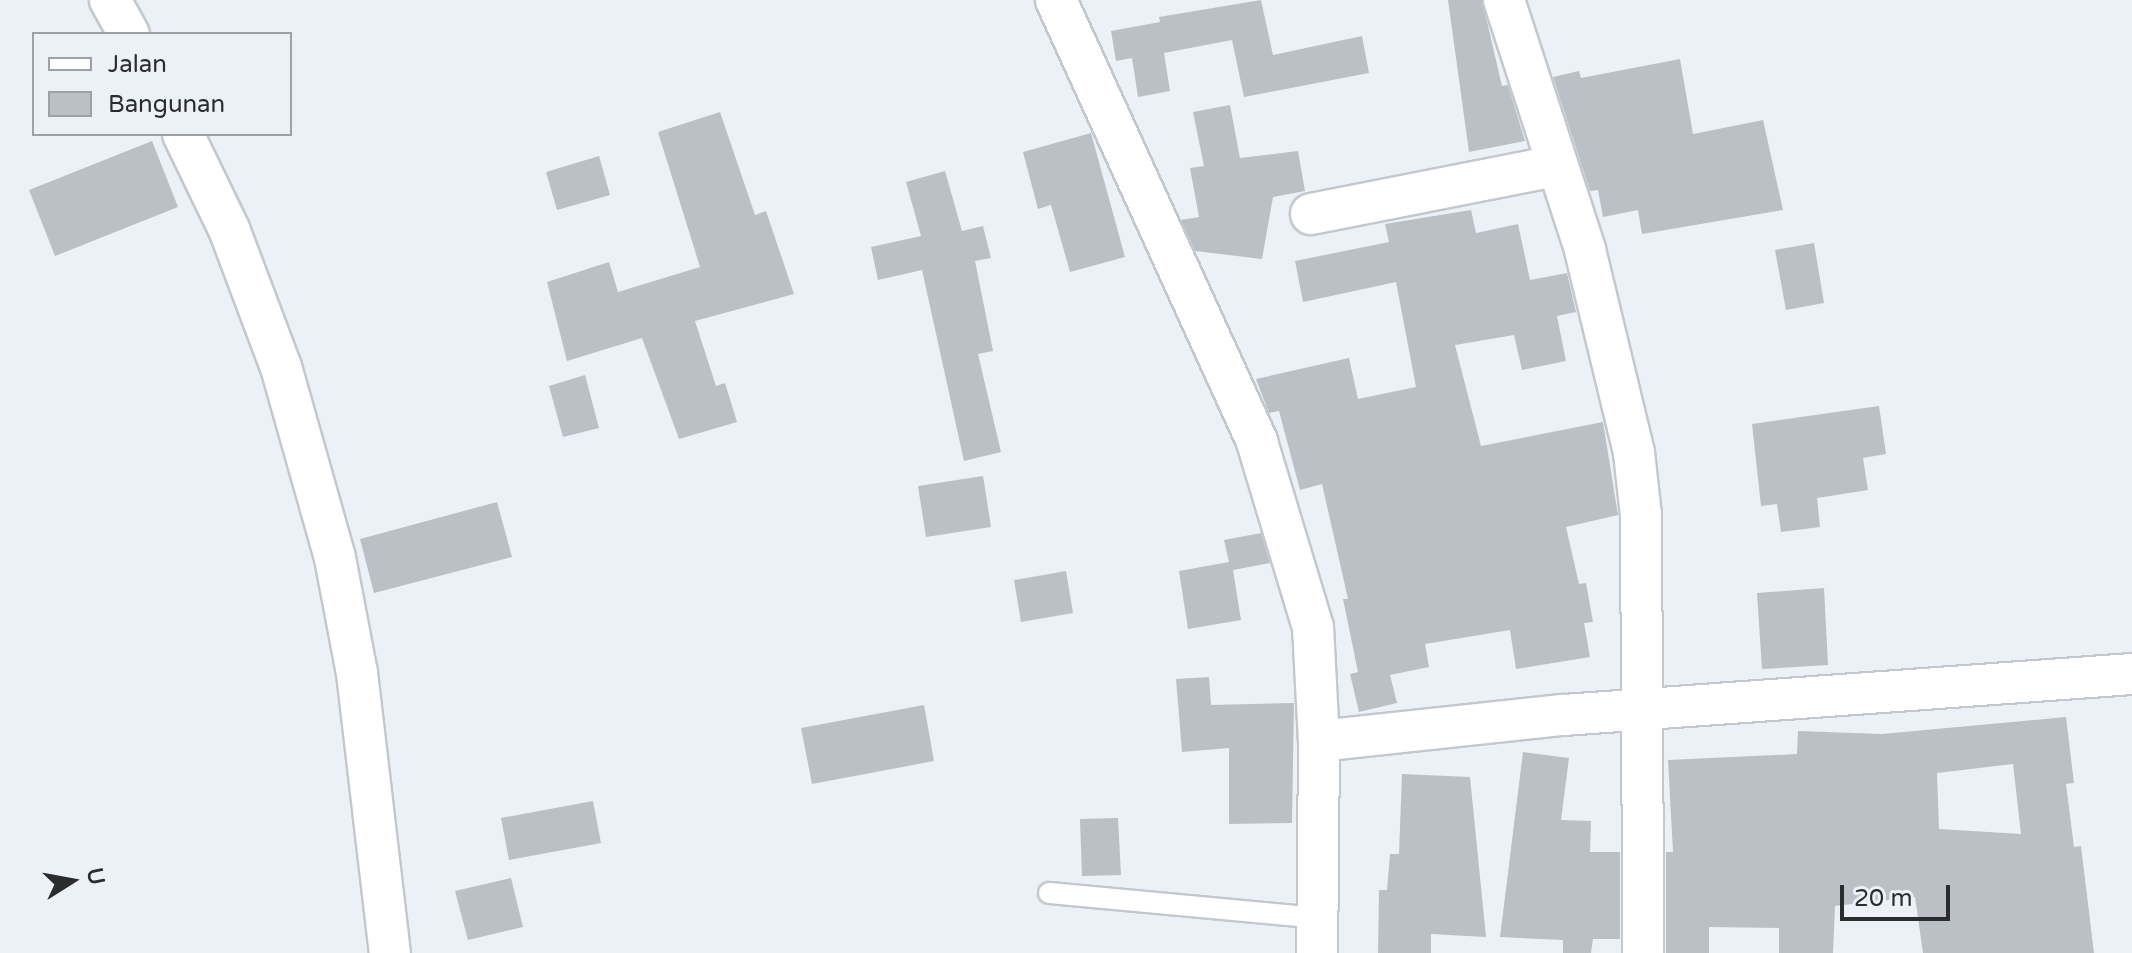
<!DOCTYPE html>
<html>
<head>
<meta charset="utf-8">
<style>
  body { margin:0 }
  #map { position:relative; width:2132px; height:953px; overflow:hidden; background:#ebf1f7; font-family:"Varela Round",sans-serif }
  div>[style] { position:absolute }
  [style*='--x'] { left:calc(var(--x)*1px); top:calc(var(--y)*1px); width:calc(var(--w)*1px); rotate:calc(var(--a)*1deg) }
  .building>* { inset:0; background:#bac0c6 }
  .roads { filter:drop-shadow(2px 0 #c3c8ce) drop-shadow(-2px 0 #c3c8ce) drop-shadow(0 2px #c3c8ce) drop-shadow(0 -2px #c3c8ce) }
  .lane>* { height:20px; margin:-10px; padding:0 10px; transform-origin:10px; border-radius:10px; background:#fff }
  .street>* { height:40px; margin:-20px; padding:0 20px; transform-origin:20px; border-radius:20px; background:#fff }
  span { translate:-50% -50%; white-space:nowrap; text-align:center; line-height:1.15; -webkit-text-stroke:8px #ebf1f7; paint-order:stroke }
  .legend { position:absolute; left:32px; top:32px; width:260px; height:104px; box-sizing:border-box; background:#ebf1f7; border:2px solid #9ea2a7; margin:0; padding:10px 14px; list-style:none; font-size:24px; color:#2a2c2e }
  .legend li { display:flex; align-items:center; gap:16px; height:40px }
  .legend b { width:40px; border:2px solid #9ea2a7 }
  .north { position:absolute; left:32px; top:841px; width:80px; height:80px; -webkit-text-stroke:6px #ebf1f7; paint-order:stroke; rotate:79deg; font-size:22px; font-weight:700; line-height:32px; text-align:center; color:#2a2c2e }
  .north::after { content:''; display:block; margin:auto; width:28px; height:36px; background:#2a2c2e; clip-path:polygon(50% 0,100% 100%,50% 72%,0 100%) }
  .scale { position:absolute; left:1840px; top:885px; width:110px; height:36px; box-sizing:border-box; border:4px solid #2a2c2e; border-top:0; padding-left:10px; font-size:24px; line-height:28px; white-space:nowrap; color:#2a2c2e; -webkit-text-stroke:6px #ebf1f7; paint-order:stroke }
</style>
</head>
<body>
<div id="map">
  <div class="building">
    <div style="clip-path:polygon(1261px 0,1273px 55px,1362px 36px,1369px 73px,1244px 97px,1232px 40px,1164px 53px,1170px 91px,1138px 97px,1132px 58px,1116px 61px,1111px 31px,1160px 22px,1159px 17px)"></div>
    <div style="clip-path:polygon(1448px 0,1482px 0,1502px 86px,1508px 85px,1525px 141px,1469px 152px)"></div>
    <div style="clip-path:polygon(1680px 59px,1693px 134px,1763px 120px,1783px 210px,1642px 234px,1638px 210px,1603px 217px,1598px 190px,1590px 191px,1553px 77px,1579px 71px,1581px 78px)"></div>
    <div style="clip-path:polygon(1230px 105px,1240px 158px,1298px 151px,1305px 191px,1273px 197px,1262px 259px,1195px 251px,1181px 220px,1199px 217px,1190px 168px,1204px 166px,1193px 112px)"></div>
    <div style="clip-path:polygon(720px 112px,755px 215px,766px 211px,794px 294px,695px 321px,716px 386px,725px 383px,737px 422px,679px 439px,642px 338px,567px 361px,547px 282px,609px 262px,618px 292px,700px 267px,658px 132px)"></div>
    <div style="clip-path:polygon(1091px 133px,1125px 257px,1070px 272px,1051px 205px,1038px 209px,1023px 152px)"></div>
    <div style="clip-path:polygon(152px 141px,178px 207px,55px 256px,29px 190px)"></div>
    <div style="clip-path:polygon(599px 156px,610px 195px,557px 210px,546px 172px)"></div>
    <div style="clip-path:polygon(945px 171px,962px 231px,983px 226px,991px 258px,975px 261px,993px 351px,978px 354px,1001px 452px,964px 461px,922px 270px,878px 280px,871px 247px,921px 236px,906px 182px)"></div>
    <div style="clip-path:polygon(1471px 210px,1476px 233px,1518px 224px,1530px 280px,1567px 273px,1576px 312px,1557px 316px,1566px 361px,1522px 370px,1514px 335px,1455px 345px,1481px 446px,1603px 422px,1618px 515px,1566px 527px,1579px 584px,1586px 583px,1593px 622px,1584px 623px,1590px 657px,1516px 669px,1510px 630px,1425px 644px,1429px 667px,1390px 675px,1397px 703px,1359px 712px,1350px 674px,1358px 672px,1343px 599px,1348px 599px,1322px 484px,1300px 490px,1279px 411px,1269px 413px,1256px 379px,1349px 358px,1358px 399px,1416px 387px,1396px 282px,1303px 302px,1295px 261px,1389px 242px,1385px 224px)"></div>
    <div style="clip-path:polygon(1814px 243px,1824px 303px,1786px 310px,1775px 250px)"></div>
    <div style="clip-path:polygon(585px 375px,599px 428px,563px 437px,549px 386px)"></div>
    <div style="clip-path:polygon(1879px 406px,1886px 454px,1863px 458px,1868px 490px,1817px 498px,1820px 527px,1781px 532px,1777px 504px,1761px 506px,1752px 424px)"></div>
    <div style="clip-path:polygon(983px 476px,991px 527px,926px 537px,918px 486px)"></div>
    <div style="clip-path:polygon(497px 502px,512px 557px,374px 593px,360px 539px)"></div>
    <div style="clip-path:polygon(1261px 533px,1270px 563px,1233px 570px,1241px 620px,1188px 629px,1179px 571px,1229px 562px,1224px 540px)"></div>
    <div style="clip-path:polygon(1066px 571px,1073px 613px,1021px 622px,1014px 580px)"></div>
    <div style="clip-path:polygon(1824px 588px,1828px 665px,1762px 669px,1757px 593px)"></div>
    <div style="clip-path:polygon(1209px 677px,1211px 705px,1294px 703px,1292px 823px,1229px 824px,1229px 748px,1182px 752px,1176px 679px)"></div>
    <div style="clip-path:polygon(924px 705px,934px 761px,812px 784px,801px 728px)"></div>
    <div style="clip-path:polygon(evenodd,2066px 717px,2074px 783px,2066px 784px,2074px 847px,2081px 846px,2094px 953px,1923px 953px,1915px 897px,1835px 906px,1833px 953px,1779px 953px,1779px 928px,1709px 927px,1709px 953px,1666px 953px,1666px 852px,1673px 852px,1668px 760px,1797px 754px,1798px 731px,1882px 734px,2066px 717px,2013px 764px,2021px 834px,1939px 829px,1937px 773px,2013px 764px)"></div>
    <div style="clip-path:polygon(1523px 752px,1569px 758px,1561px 820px,1591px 821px,1590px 852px,1620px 852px,1620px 939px,1593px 939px,1591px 953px,1563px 953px,1563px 940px,1500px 937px)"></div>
    <div style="clip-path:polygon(1402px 774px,1470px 777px,1486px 937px,1431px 934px,1431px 953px,1378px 953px,1379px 890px,1387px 890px,1390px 854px,1399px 854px)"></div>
    <div style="clip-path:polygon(593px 801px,601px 843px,509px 860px,501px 818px)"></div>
    <div style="clip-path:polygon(1118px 818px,1121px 875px,1082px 876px,1080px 819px)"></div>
    <div style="clip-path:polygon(511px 878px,523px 927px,468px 940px,455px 891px)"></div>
  </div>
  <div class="roads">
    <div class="lane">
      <div style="--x:1049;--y:893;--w:273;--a:5.3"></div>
    </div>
    <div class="street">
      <div style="--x:110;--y:0;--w:39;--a:61"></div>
      <div style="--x:1056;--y:0;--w:486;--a:65.5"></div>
      <div style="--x:1257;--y:442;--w:193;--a:73.2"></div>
      <div style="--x:1313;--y:627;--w:114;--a:87"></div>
      <div style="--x:1319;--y:741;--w:212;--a:90.5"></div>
      <div style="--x:1504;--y:0;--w:263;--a:72"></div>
      <div style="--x:1585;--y:250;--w:209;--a:76.4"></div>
      <div style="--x:1634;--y:453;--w:62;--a:83.6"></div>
      <div style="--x:1641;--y:515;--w:438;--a:89.7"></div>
      <div style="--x:183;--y:134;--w:106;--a:64.2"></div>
      <div style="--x:229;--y:229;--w:147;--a:69.4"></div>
      <div style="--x:281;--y:367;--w:198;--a:74.2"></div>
      <div style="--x:335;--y:558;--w:117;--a:79.2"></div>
      <div style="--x:357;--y:673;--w:282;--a:83.3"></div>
      <div style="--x:1311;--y:214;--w:249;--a:-11.1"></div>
      <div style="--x:1319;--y:741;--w:246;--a:-6.1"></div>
      <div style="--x:1564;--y:715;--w:569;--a:-4.13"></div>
    </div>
  </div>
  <ul class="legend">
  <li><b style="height:10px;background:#fff"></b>Jalan</li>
  <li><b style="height:22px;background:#bac0c6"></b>Bangunan</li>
  </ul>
  <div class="north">U</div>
  <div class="scale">20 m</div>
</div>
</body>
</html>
